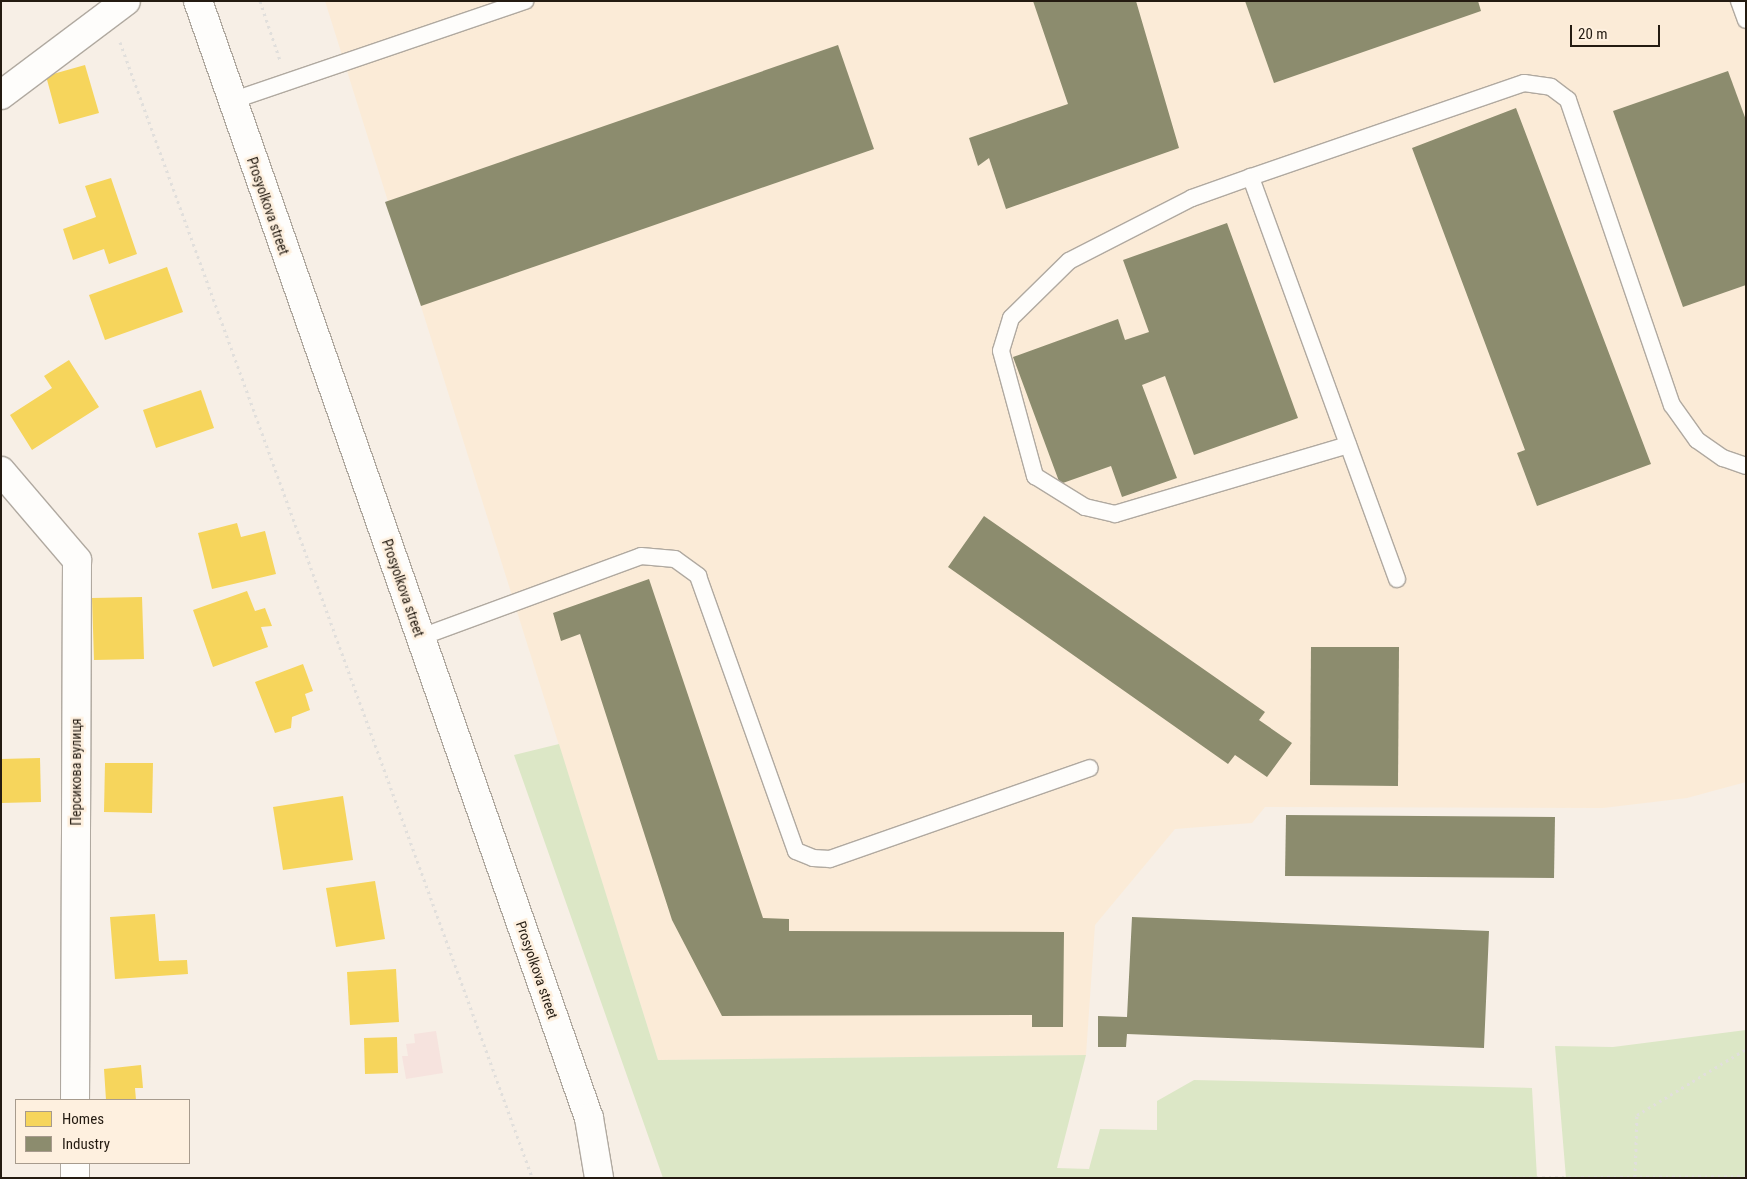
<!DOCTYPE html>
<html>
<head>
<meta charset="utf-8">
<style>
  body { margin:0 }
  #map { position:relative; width:1747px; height:1179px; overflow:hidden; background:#f7efe6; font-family:"Roboto Condensed",sans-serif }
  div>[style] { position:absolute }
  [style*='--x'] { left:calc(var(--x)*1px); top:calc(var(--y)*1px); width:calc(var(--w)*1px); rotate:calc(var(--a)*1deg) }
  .commercial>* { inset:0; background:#f6e3de }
  .built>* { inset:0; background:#fbebd7 }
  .green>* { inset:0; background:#dce7c6 }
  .homes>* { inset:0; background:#f6d55c }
  .industry>* { inset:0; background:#8c8c6e }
  .path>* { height:3px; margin-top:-1.5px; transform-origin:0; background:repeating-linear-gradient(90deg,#e1dfdc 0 2.5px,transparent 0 6.5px) }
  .roads { filter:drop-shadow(1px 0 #b0a9a0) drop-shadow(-1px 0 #b0a9a0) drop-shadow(0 1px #b0a9a0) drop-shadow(0 -1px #b0a9a0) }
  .service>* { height:16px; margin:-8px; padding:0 8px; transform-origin:8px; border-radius:8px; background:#fefdfb }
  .minor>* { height:28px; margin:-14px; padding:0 14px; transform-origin:14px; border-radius:14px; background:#fefdfb }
  .tertiary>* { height:28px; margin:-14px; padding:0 14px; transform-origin:14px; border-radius:14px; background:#fefdfb }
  span { translate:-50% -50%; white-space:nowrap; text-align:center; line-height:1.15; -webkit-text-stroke:5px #fef0df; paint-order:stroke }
  .street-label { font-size:14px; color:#241b11 }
  .frame { position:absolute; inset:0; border:2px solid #241b11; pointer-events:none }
  .legend { position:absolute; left:15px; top:1099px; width:175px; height:65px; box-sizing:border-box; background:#fef0df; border:1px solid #a79b8d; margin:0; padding:6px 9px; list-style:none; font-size:15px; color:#241b11 }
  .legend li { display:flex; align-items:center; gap:10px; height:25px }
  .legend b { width:25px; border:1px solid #a79b8d }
  .scale { position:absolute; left:1570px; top:25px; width:90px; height:22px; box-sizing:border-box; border:2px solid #241b11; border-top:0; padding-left:6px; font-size:15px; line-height:18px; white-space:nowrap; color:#241b11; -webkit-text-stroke:4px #fef0df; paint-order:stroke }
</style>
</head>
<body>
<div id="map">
  <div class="commercial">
    <div style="clip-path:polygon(436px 1031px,443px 1073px,406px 1079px,402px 1056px,408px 1056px,406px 1044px,415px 1043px,414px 1034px)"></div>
  </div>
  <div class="built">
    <div style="clip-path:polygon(325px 1px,1746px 1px,1746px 782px,1687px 798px,1603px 808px,1265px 807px,1252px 823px,1175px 829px,1095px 925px,1086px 1055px,658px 1060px)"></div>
  </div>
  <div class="green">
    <div style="clip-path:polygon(559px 744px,658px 1060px,1086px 1055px,1057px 1168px,1089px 1169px,1100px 1129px,1157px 1130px,1157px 1101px,1194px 1080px,1532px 1088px,1537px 1178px,663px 1178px,514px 755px)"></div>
    <div style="clip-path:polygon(1746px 1030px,1746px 1178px,1566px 1178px,1555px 1046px,1613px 1047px)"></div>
  </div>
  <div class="homes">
    <div style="clip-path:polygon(85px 65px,99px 113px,59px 124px,46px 76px)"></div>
    <div style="clip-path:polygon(111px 178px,137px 254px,109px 264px,104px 249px,73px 260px,63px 229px,96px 217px,85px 186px)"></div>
    <div style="clip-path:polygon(167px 267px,183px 312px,105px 340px,89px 295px)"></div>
    <div style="clip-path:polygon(69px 360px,99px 407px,32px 450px,10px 415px,52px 388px,44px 376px)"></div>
    <div style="clip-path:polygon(201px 390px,214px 428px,156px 448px,143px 410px)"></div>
    <div style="clip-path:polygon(237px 523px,241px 537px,265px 531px,276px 574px,212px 589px,198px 533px)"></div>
    <div style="clip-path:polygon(247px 591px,255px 611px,265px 608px,272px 626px,261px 627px,268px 647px,213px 667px,193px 610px)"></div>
    <div style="clip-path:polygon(142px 597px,144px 659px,94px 660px,92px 598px)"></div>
    <div style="clip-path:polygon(303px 664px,313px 691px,305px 694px,310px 710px,292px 717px,291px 728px,275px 733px,255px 682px)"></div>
    <div style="clip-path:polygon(40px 758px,41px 802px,1px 803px,1px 759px)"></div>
    <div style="clip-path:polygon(105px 763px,153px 763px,152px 813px,104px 812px)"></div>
    <div style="clip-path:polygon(343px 796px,353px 860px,283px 870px,273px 807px)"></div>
    <div style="clip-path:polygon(375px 881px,385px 939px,336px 947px,326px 888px)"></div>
    <div style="clip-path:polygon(155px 914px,159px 961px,187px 960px,188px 974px,115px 979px,110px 917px)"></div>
    <div style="clip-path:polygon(396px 969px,399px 1022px,350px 1025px,347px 972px)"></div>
    <div style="clip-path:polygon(397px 1037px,398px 1073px,365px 1074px,364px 1038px)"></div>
    <div style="clip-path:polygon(141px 1065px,143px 1088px,135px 1088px,136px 1100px,106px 1100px,104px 1069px)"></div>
  </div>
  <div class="industry">
    <div style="clip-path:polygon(1033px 1px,1136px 1px,1179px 148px,1006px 209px,989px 158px,978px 166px,969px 138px,1068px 104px)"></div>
    <div style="clip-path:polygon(1245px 1px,1478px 1px,1481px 11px,1274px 83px)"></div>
    <div style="clip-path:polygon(838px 45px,874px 149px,421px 306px,385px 202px)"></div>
    <div style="clip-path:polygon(1728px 71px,1746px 120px,1746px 285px,1683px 307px,1613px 111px)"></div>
    <div style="clip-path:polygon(1516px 108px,1651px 464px,1537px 506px,1517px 453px,1525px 450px,1412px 148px)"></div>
    <div style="clip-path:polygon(1227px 223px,1298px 418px,1194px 455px,1165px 376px,1142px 385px,1177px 478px,1122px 497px,1111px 466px,1060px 484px,1013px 357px,1118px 319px,1125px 340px,1149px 332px,1123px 260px)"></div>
    <div style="clip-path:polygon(984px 516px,1265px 712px,1259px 720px,1292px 743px,1267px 777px,1235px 755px,1228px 764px,948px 567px)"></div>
    <div style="clip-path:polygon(649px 579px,763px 918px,789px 919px,789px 931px,1064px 932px,1063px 1027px,1032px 1027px,1032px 1015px,722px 1016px,672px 920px,580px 634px,561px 641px,553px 613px)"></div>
    <div style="clip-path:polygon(1311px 647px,1399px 647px,1398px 786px,1310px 785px)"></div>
    <div style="clip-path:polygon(1286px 815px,1555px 817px,1554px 878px,1285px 876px)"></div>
    <div style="clip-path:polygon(1132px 917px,1489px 931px,1484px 1048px,1127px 1034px,1126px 1047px,1098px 1047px,1098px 1016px,1127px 1017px)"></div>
  </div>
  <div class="path">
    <div style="--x:260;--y:1;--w:62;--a:71.3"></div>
    <div style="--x:120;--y:42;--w:1207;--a:70.05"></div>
    <div style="--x:1635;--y:1177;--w:62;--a:-88.2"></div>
    <div style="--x:1637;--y:1115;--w:127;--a:-31.2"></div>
    <div style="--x:530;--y:1178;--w:39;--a:0"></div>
    <div style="--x:1406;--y:1178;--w:340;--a:-0.3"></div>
  </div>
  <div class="roads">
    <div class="service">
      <div style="--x:1739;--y:1;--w:20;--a:70"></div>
      <div style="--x:231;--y:101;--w:311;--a:-18.8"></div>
      <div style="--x:1251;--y:177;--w:63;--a:160.4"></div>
      <div style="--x:1192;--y:198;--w:138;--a:152.9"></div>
      <div style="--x:1069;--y:261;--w:81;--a:135.5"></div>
      <div style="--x:1011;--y:318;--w:34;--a:107"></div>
      <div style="--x:1001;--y:351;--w:130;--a:74.8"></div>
      <div style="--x:1035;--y:476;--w:59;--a:31.8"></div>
      <div style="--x:1085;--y:507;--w:31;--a:13"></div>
      <div style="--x:1115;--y:514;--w:243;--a:-16.5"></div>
      <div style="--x:1397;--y:579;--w:428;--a:-110"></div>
      <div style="--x:1251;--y:177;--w:289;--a:-19"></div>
      <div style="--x:1524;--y:83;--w:27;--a:8"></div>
      <div style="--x:1551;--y:87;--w:21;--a:37"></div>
      <div style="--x:1568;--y:100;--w:322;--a:71.2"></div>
      <div style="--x:1672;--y:405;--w:43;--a:54.5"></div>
      <div style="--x:1697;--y:440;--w:32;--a:35"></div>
      <div style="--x:1723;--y:458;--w:24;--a:19"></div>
      <div style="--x:421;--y:637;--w:234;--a:-20.2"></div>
      <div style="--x:641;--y:556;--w:34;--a:5"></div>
      <div style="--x:675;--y:559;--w:29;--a:36"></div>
      <div style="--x:698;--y:576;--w:292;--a:70.4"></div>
      <div style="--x:796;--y:851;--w:18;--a:22"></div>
      <div style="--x:813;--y:858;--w:17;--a:3"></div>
      <div style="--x:830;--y:859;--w:275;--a:-19.3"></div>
    </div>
    <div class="minor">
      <div style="--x:1;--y:95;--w:156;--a:-36.9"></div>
      <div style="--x:1;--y:471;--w:117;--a:49.5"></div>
      <div style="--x:77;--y:560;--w:540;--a:90.21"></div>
      <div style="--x:75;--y:1178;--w:15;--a:-90"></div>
    </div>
    <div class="tertiary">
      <div style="--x:198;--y:1;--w:1183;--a:70.71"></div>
      <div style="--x:589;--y:1118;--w:61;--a:80.5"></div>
    </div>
  </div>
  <div class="street-label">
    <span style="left:268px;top:206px;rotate:71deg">Prosyolkova street</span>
    <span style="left:403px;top:588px;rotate:71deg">Prosyolkova street</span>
    <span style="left:76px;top:772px;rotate:-90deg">Персикова вулиця</span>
    <span style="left:537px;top:970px;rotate:71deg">Prosyolkova street</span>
  </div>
  <div class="frame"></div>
  <ul class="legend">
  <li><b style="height:14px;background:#f6d55c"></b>Homes</li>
  <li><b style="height:14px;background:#8c8c6e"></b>Industry</li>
  </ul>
  <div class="scale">20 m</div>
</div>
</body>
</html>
